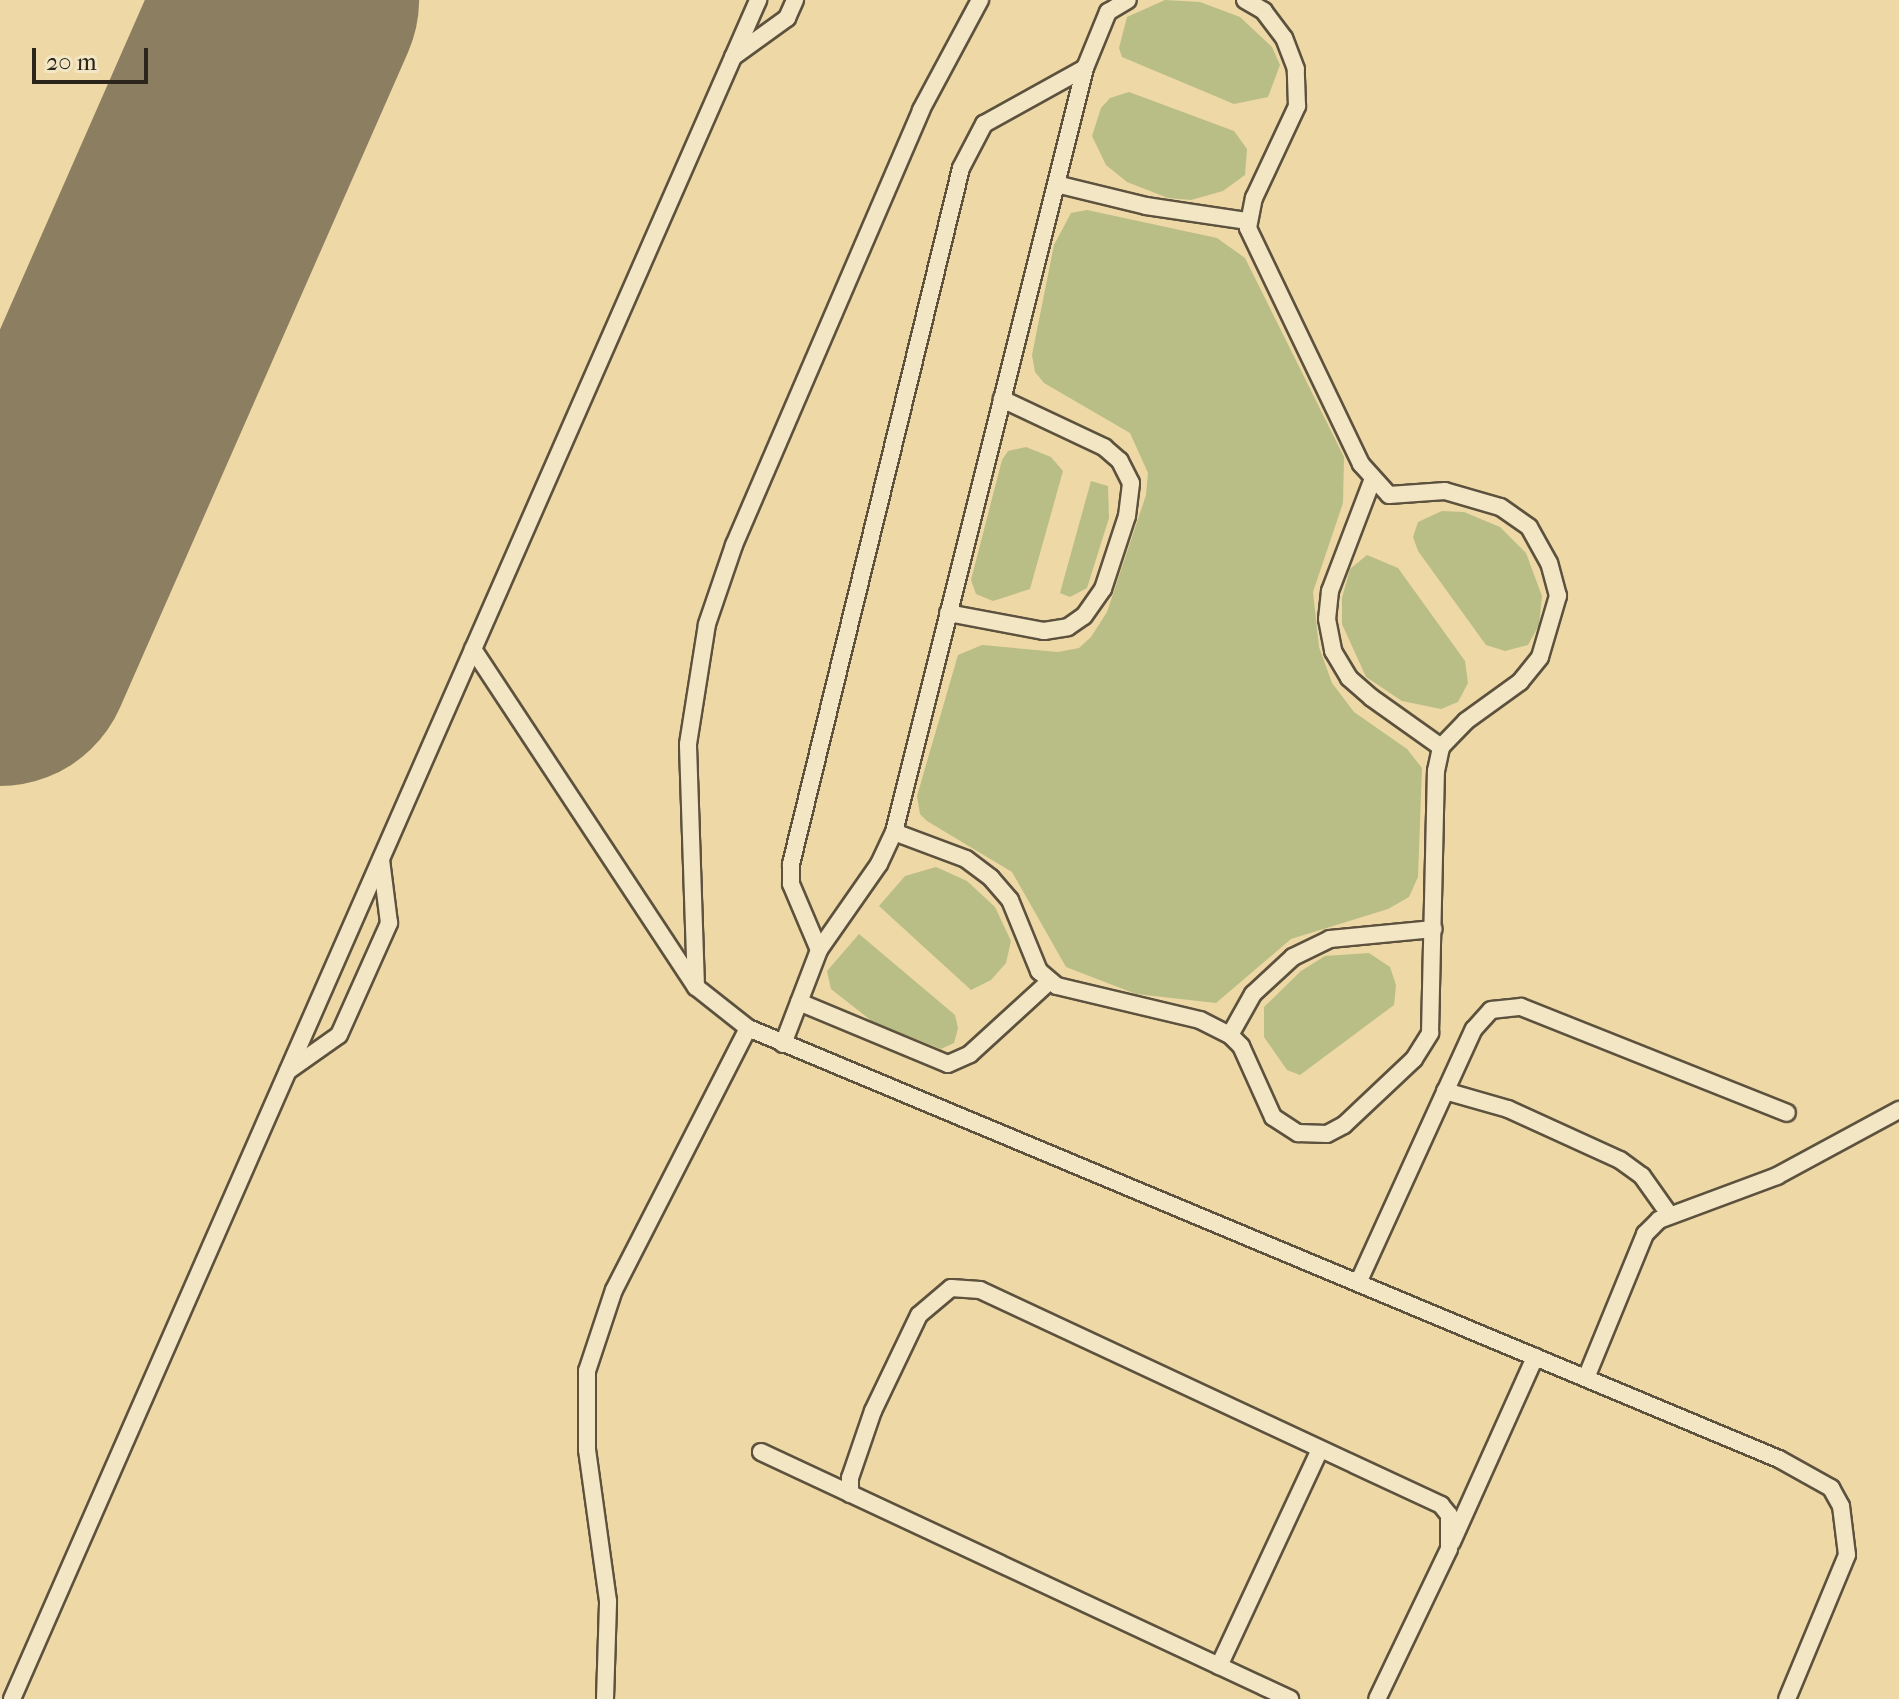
<!DOCTYPE html>
<html>
<head>
<meta charset="utf-8">
<style>
  body { margin:0 }
  #map { position:relative; width:1899px; height:1699px; overflow:hidden; background:#edd8a6; font-family:"IM FELL French Canon",serif }
  div>[style] { position:absolute }
  [style*='--x'] { left:calc(var(--x)*1px); top:calc(var(--y)*1px); width:calc(var(--w)*1px); rotate:calc(var(--a)*1deg) }
  .green>* { inset:0; background:#b9be86 }
  .runway>* { height:262px; margin:-131px; padding:0 131px; transform-origin:131px; border-radius:131px; background:#8c7e60 }
  .roads { filter:drop-shadow(2px 0 #5c523e) drop-shadow(-2px 0 #5c523e) drop-shadow(0 2px #5c523e) drop-shadow(0 -2px #5c523e) }
  .service>* { height:16px; margin:-8px; padding:0 8px; transform-origin:8px; border-radius:8px; background:#f3e6c5 }
  span { translate:-50% -50%; white-space:nowrap; text-align:center; line-height:1.15; -webkit-text-stroke:6px #f3e6c5; paint-order:stroke }
  .scale { position:absolute; left:32px; top:48px; width:116px; height:36px; box-sizing:border-box; border:4px solid #2c251b; border-top:0; padding-left:10px; font-size:24px; line-height:28px; white-space:nowrap; color:#2c251b; -webkit-text-stroke:6px #f3e6c5; paint-order:stroke }
</style>
</head>
<body>
<div id="map">
  <div class="green">
    <div style="clip-path:polygon(1165px 0,1200px 2px,1240px 17px,1272px 47px,1280px 65px,1268px 97px,1234px 104px,1122px 57px,1119px 48px,1127px 17px)"></div>
    <div style="clip-path:polygon(1129px 92px,1234px 131px,1247px 149px,1245px 175px,1223px 191px,1191px 200px,1168px 198px,1127px 182px,1106px 165px,1092px 136px,1101px 108px,1110px 98px)"></div>
    <div style="clip-path:polygon(1087px 210px,1217px 238px,1245px 258px,1344px 457px,1343px 503px,1313px 592px,1319px 647px,1332px 683px,1354px 712px,1407px 749px,1422px 768px,1418px 877px,1409px 897px,1388px 909px,1291px 939px,1216px 1003px,1136px 994px,1066px 967px,1012px 872px,927px 821px,920px 814px,917px 796px,958px 655px,982px 645px,1058px 652px,1079px 648px,1091px 637px,1107px 612px,1146px 495px,1148px 473px,1130px 433px,1044px 383px,1035px 372px,1032px 355px,1054px 245px,1071px 213px)"></div>
    <div style="clip-path:polygon(1026px 447px,1051px 457px,1063px 471px,1030px 589px,993px 601px,976px 594px,971px 580px,1002px 460px,1008px 451px)"></div>
    <div style="clip-path:polygon(1091px 481px,1108px 486px,1109px 518px,1087px 588px,1070px 597px,1060px 593px)"></div>
    <div style="clip-path:polygon(1442px 511px,1464px 512px,1500px 527px,1526px 553px,1542px 596px,1539px 625px,1528px 645px,1505px 651px,1486px 645px,1418px 551px,1413px 537px,1418px 522px)"></div>
    <div style="clip-path:polygon(1367px 555px,1398px 568px,1465px 661px,1468px 683px,1458px 702px,1441px 709px,1402px 701px,1366px 677px,1342px 624px,1342px 598px,1350px 569px)"></div>
    <div style="clip-path:polygon(936px 867px,967px 881px,995px 907px,1011px 941px,1006px 963px,991px 980px,971px 990px,879px 906px,905px 876px)"></div>
    <div style="clip-path:polygon(859px 934px,955px 1015px,958px 1028px,954px 1043px,941px 1049px,873px 1022px,831px 989px,827px 971px)"></div>
    <div style="clip-path:polygon(1369px 953px,1390px 967px,1396px 985px,1394px 1005px,1300px 1075px,1287px 1070px,1264px 1037px,1264px 1007px,1301px 971px,1325px 956px)"></div>
  </div>
  <div class="runway">
    <div style="--x:0;--y:655;--w:716;--a:-66.27"></div>
  </div>
  <div class="roads">
    <div class="service">
      <div style="--x:733;--y:57;--w:67;--a:-35.8"></div>
      <div style="--x:787;--y:18;--w:20;--a:-66"></div>
      <div style="--x:1056;--y:184;--w:93;--a:13.7"></div>
      <div style="--x:1146;--y:206;--w:103;--a:8.4"></div>
      <div style="--x:1372;--y:481;--w:118;--a:110.9"></div>
      <div style="--x:1330;--y:591;--w:28;--a:96"></div>
      <div style="--x:1327;--y:619;--w:33;--a:79"></div>
      <div style="--x:1333;--y:651;--w:31;--a:59"></div>
      <div style="--x:1349;--y:678;--w:30;--a:41"></div>
      <div style="--x:1372;--y:698;--w:85;--a:35.4"></div>
      <div style="--x:948;--y:613;--w:98;--a:10.6"></div>
      <div style="--x:1044;--y:631;--w:24;--a:-9"></div>
      <div style="--x:1068;--y:627;--w:19;--a:-35"></div>
      <div style="--x:1084;--y:616;--w:33;--a:-55"></div>
      <div style="--x:1103;--y:589;--w:77;--a:-71.8"></div>
      <div style="--x:1127;--y:516;--w:33;--a:-83"></div>
      <div style="--x:1131;--y:483;--w:25;--a:-117"></div>
      <div style="--x:1120;--y:461;--w:21;--a:-139"></div>
      <div style="--x:1104;--y:447;--w:113;--a:-154.8"></div>
      <div style="--x:473;--y:649;--w:405;--a:56.6"></div>
      <div style="--x:696;--y:987;--w:66;--a:38.3"></div>
      <div style="--x:748;--y:1028;--w:1117;--a:22.69"></div>
      <div style="--x:1779;--y:1459;--w:60;--a:29.1"></div>
      <div style="--x:1831;--y:1488;--w:21;--a:61"></div>
      <div style="--x:1841;--y:1506;--w:49;--a:83"></div>
      <div style="--x:1847;--y:1555;--w:156;--a:112.6"></div>
      <div style="--x:894;--y:832;--w:77;--a:20.6"></div>
      <div style="--x:966;--y:859;--w:31;--a:37"></div>
      <div style="--x:991;--y:878;--w:29;--a:49"></div>
      <div style="--x:1010;--y:900;--w:77;--a:67.8"></div>
      <div style="--x:1039;--y:971;--w:23;--a:40"></div>
      <div style="--x:1057;--y:986;--w:147;--a:13.4"></div>
      <div style="--x:1200;--y:1020;--w:34;--a:27"></div>
      <div style="--x:1230;--y:1035;--w:16;--a:45"></div>
      <div style="--x:1241;--y:1046;--w:78;--a:65.7"></div>
      <div style="--x:1273;--y:1117;--w:30;--a:33"></div>
      <div style="--x:1298;--y:1133;--w:29;--a:2"></div>
      <div style="--x:1327;--y:1134;--w:19;--a:-28"></div>
      <div style="--x:1344;--y:1125;--w:96;--a:-43.3"></div>
      <div style="--x:1414;--y:1059;--w:31;--a:-58"></div>
      <div style="--x:1430;--y:1033;--w:262;--a:-88.7"></div>
      <div style="--x:1436;--y:771;--w:25;--a:-78"></div>
      <div style="--x:1441;--y:747;--w:36;--a:-46"></div>
      <div style="--x:1466;--y:721;--w:67;--a:-35.8"></div>
      <div style="--x:1520;--y:682;--w:32;--a:-51"></div>
      <div style="--x:1540;--y:657;--w:64;--a:-73.6"></div>
      <div style="--x:1558;--y:596;--w:34;--a:-105"></div>
      <div style="--x:1549;--y:563;--w:41;--a:-119.1"></div>
      <div style="--x:1529;--y:527;--w:35;--a:-145"></div>
      <div style="--x:1500;--y:507;--w:57;--a:-163.8"></div>
      <div style="--x:1445;--y:491;--w:56;--a:175.9"></div>
      <div style="--x:1389;--y:495;--w:42;--a:-132.1"></div>
      <div style="--x:1361;--y:464;--w:262;--a:-115.6"></div>
      <div style="--x:1248;--y:228;--w:31;--a:-79"></div>
      <div style="--x:1254;--y:198;--w:102;--a:-64.9"></div>
      <div style="--x:1297;--y:106;--w:37;--a:-92"></div>
      <div style="--x:1296;--y:69;--w:33;--a:-111"></div>
      <div style="--x:1284;--y:38;--w:34;--a:-127"></div>
      <div style="--x:1264;--y:11;--w:22;--a:-150"></div>
      <div style="--x:819;--y:950;--w:72;--a:-113"></div>
      <div style="--x:791;--y:884;--w:20;--a:-90"></div>
      <div style="--x:791;--y:864;--w:716;--a:-76.27"></div>
      <div style="--x:961;--y:168;--w:50;--a:-62.4"></div>
      <div style="--x:984;--y:124;--w:115;--a:-29"></div>
      <div style="--x:696;--y:987;--w:243;--a:-91.9"></div>
      <div style="--x:688;--y:744;--w:121;--a:-81"></div>
      <div style="--x:707;--y:624;--w:83;--a:-71.1"></div>
      <div style="--x:734;--y:545;--w:473;--a:-66.7"></div>
      <div style="--x:921;--y:110;--w:125;--a:-61.8"></div>
      <div style="--x:799;--y:1002;--w:161;--a:22.6"></div>
      <div style="--x:948;--y:1064;--w:24;--a:-24"></div>
      <div style="--x:970;--y:1054;--w:108;--a:-42.4"></div>
      <div style="--x:1230;--y:1035;--w:47;--a:-60.7"></div>
      <div style="--x:1253;--y:994;--w:54;--a:-42.8"></div>
      <div style="--x:1293;--y:957;--w:41;--a:-25.9"></div>
      <div style="--x:1330;--y:939;--w:104;--a:-5.5"></div>
      <div style="--x:783;--y:1044;--w:101;--a:-69"></div>
      <div style="--x:819;--y:950;--w:105;--a:-55.1"></div>
      <div style="--x:879;--y:864;--w:35;--a:-65"></div>
      <div style="--x:894;--y:832;--w:788;--a:-75.96"></div>
      <div style="--x:1085;--y:68;--w:61;--a:-67.7"></div>
      <div style="--x:1108;--y:12;--w:23;--a:-31"></div>
      <div style="--x:288;--y:1071;--w:62;--a:-35.2"></div>
      <div style="--x:339;--y:1035;--w:123;--a:-65.9"></div>
      <div style="--x:389;--y:923;--w:64;--a:-97.2"></div>
      <div style="--x:1445;--y:1091;--w:66;--a:15.9"></div>
      <div style="--x:1508;--y:1109;--w:123;--a:24.5"></div>
      <div style="--x:1620;--y:1160;--w:27;--a:36"></div>
      <div style="--x:1642;--y:1176;--w:47;--a:54.6"></div>
      <div style="--x:1358;--y:1283;--w:279;--a:-65.5"></div>
      <div style="--x:1474;--y:1029;--w:25;--a:-48"></div>
      <div style="--x:1491;--y:1010;--w:30;--a:-6"></div>
      <div style="--x:1521;--y:1007;--w:286;--a:21.7"></div>
      <div style="--x:1586;--y:1378;--w:156;--a:-67.7"></div>
      <div style="--x:1645;--y:1234;--w:20;--a:-45"></div>
      <div style="--x:1659;--y:1220;--w:126;--a:-20.4"></div>
      <div style="--x:1777;--y:1176;--w:139;--a:-28.4"></div>
      <div style="--x:761;--y:1452;--w:584;--a:25.03"></div>
      <div style="--x:850;--y:1494;--w:16;--a:-90"></div>
      <div style="--x:850;--y:1478;--w:71;--a:-71.1"></div>
      <div style="--x:873;--y:1411;--w:106;--a:-64.4"></div>
      <div style="--x:919;--y:1315;--w:42;--a:-40.2"></div>
      <div style="--x:951;--y:1288;--w:29;--a:4"></div>
      <div style="--x:980;--y:1290;--w:509;--a:25"></div>
      <div style="--x:1441;--y:1505;--w:13;--a:51"></div>
      <div style="--x:1449;--y:1515;--w:34;--a:90"></div>
      <div style="--x:1449;--y:1549;--w:166;--a:115.6"></div>
      <div style="--x:1452;--y:1542;--w:203;--a:-65.8"></div>
      <div style="--x:1219;--y:1666;--w:239;--a:-65"></div>
      <div style="--x:12;--y:1699;--w:1856;--a:-66.29"></div>
      <div style="--x:605;--y:1699;--w:98;--a:-88.2"></div>
      <div style="--x:608;--y:1601;--w:152;--a:-97.9"></div>
      <div style="--x:587;--y:1450;--w:79;--a:-90"></div>
      <div style="--x:587;--y:1371;--w:85;--a:-71.6"></div>
      <div style="--x:614;--y:1290;--w:294;--a:-62.9"></div>
    </div>
  </div>
  <div class="scale">20 m</div>
</div>
</body>
</html>
